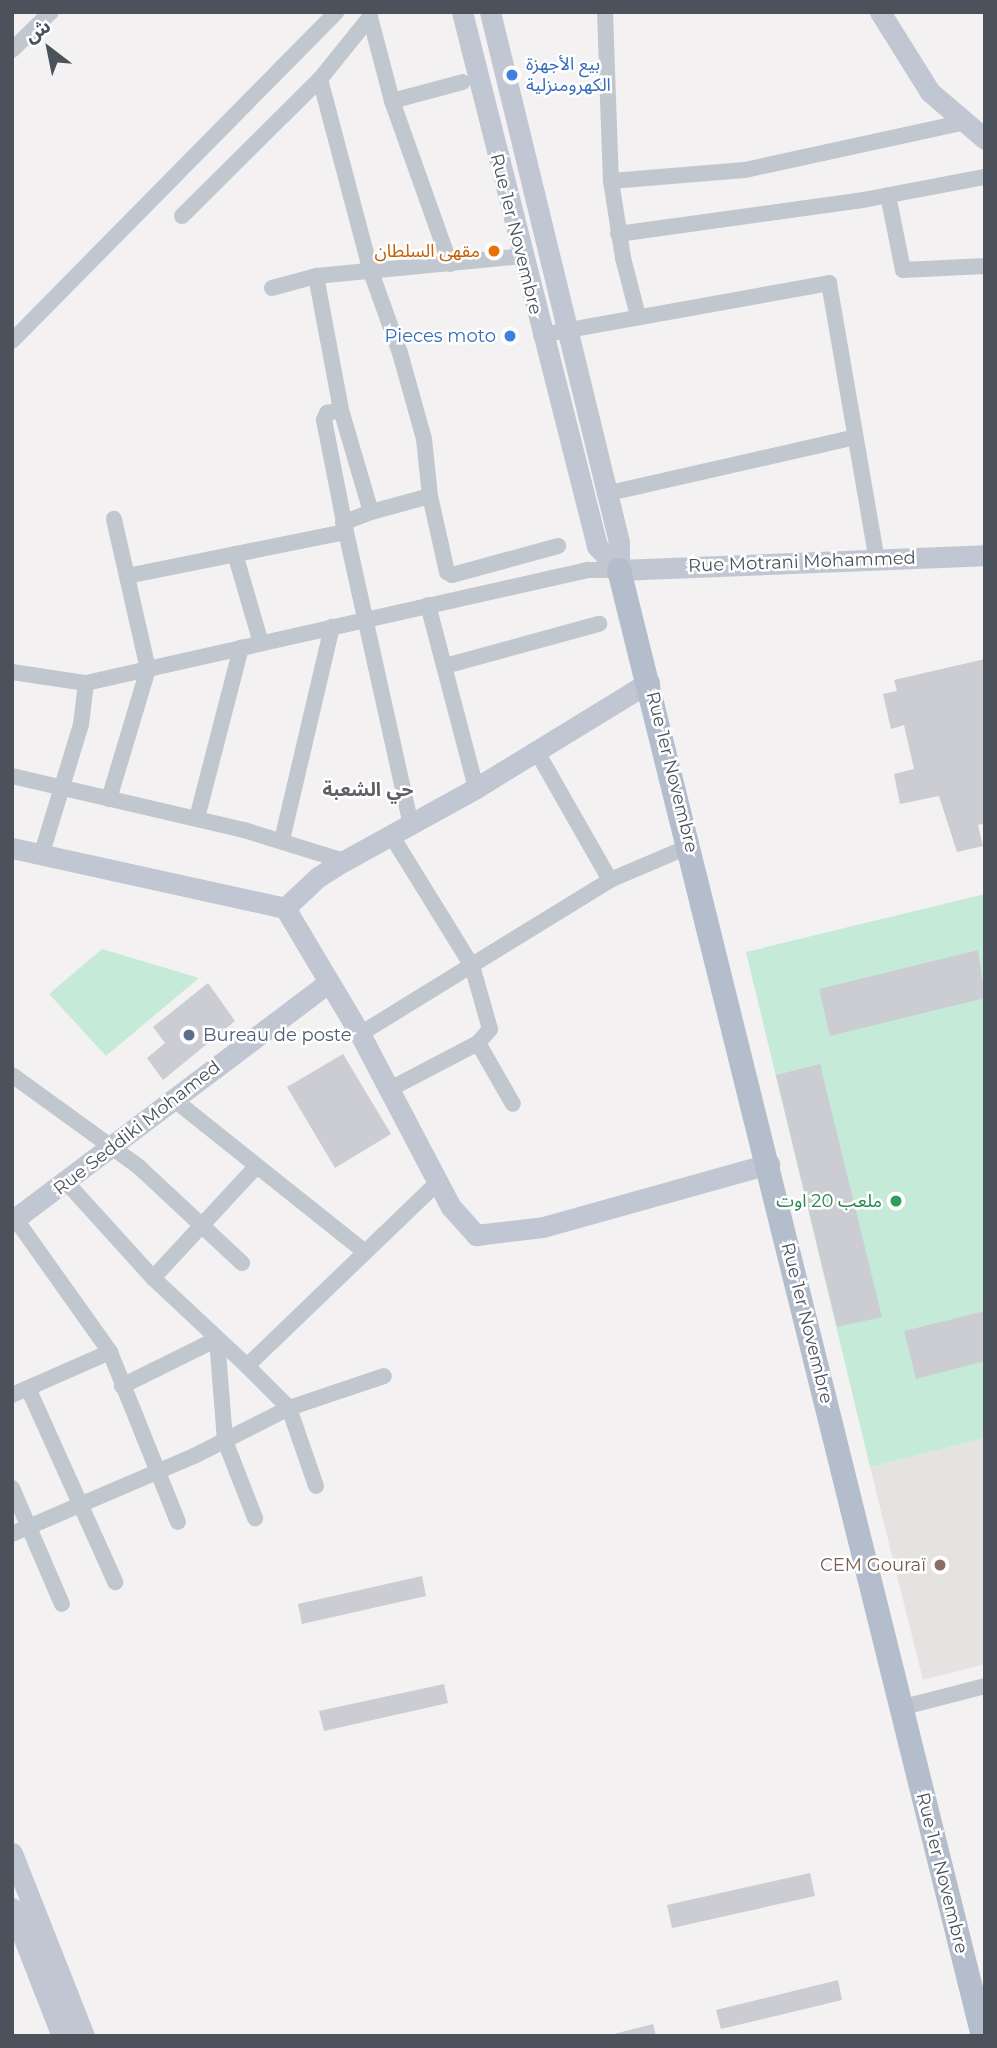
<!DOCTYPE html>
<html>
<head>
<meta charset="utf-8">
<style>
  body { margin:0 }
  #map { position:relative; width:997px; height:2048px; overflow:hidden; background:#f3f1f1; font-family:Montserrat,"Noto Sans Arabic",sans-serif }
  div>[style] { position:absolute }
  [style*='--x'] { left:calc(var(--x)*1px); top:calc(var(--y)*1px); width:calc(var(--w)*1px); rotate:calc(var(--a)*1deg) }
  .education>* { inset:0; background:#e4e3e2 }
  .green>* { inset:0; background:#c5ebd8 }
  .building>* { inset:0; background:#cbcdd3 }
  .street>* { height:16px; margin:-8px; padding:0 8px; transform-origin:8px; border-radius:8px; background:#c1c7ce }
  .secondary>* { height:21px; margin:-10.5px; padding:0 10.5px; transform-origin:10.5px; border-radius:10.5px; background:#c1c7d2 }
  .primary>* { height:24px; margin:-12px; padding:0 12px; transform-origin:12px; border-radius:12px; background:#b4bdcc }
  .dots>* { width:19px; height:19px; translate:-50% -50%; box-sizing:border-box; border:4px solid #fff; border-radius:50% }
  span { translate:-50% -50%; white-space:nowrap; text-align:center; line-height:1.15; -webkit-text-stroke:5px #fff; paint-order:stroke }
  .shop-label { font-size:18px; color:#366cbe }
  .left { translate:0 -50%; text-align:left }
  .right { translate:-100% -50%; text-align:right }
  .street-label { font-size:18px; color:#4b525c }
  .food-label { font-size:18px; color:#c56008 }
  .service-label { font-size:18px; color:#4e5e75 }
  .leisure-label { font-size:18px; color:#27864d }
  .education-label { font-size:18px; color:#785e54 }
  .neighbourhood-label { font-size:19px; color:#5e6065; font-weight:700 }
  .frame { position:absolute; inset:0; border:14px solid #4b525c; pointer-events:none }
  .north { position:absolute; left:14px; top:14px; width:70px; height:70px; -webkit-text-stroke:5px #fff; paint-order:stroke; rotate:328deg; font-size:19px; font-weight:700; line-height:28px; text-align:center; color:#4b525c }
  .north::after { content:''; display:block; margin:auto; width:24px; height:32px; background:#4b525c; clip-path:polygon(50% 0,100% 100%,50% 72%,0 100%) }
</style>
</head>
<body>
<div id="map">
  <div class="education">
    <div style="clip-path:polygon(985px 1438px,985px 1664px,923px 1680px,870px 1467px)"></div>
  </div>
  <div class="green">
    <div style="clip-path:polygon(985px 894px,985px 1438px,870px 1467px,746px 952px)"></div>
    <div style="clip-path:polygon(102px 949px,199px 978px,106px 1056px,49px 994px)"></div>
  </div>
  <div class="building">
    <div style="clip-path:polygon(985px 659px,985px 823px,978px 825px,983px 846px,957px 852px,939px 796px,900px 804px,894px 774px,914px 769px,904px 725px,891px 729px,883px 694px,897px 691px,894px 680px)"></div>
    <div style="clip-path:polygon(978px 950px,985px 998px,830px 1036px,819px 989px)"></div>
    <div style="clip-path:polygon(208px 983px,235px 1021px,163px 1080px,147px 1058px,165px 1043px,153px 1027px)"></div>
    <div style="clip-path:polygon(343px 1054px,391px 1134px,335px 1168px,287px 1087px)"></div>
    <div style="clip-path:polygon(820px 1064px,882px 1317px,837px 1327px,776px 1075px)"></div>
    <div style="clip-path:polygon(985px 1311px,985px 1361px,916px 1379px,904px 1331px)"></div>
    <div style="clip-path:polygon(422px 1576px,426px 1596px,302px 1624px,298px 1604px)"></div>
    <div style="clip-path:polygon(444px 1684px,448px 1703px,324px 1731px,319px 1711px)"></div>
    <div style="clip-path:polygon(810px 1873px,815px 1896px,672px 1928px,667px 1905px)"></div>
    <div style="clip-path:polygon(838px 1980px,842px 2000px,721px 2029px,716px 2010px)"></div>
    <div style="clip-path:polygon(653px 2024px,656px 2036px,610px 2036px,610px 2035px)"></div>
  </div>
  <div class="street">
    <div style="--x:605;--y:12;--w:169;--a:88"></div>
    <div style="--x:611;--y:181;--w:134;--a:-4.7"></div>
    <div style="--x:745;--y:170;--w:225;--a:-12.3"></div>
    <div style="--x:12;--y:50;--w:54;--a:-44.3"></div>
    <div style="--x:320;--y:79;--w:200;--a:75.2"></div>
    <div style="--x:371;--y:272;--w:86;--a:70.3"></div>
    <div style="--x:400;--y:353;--w:89;--a:74.4"></div>
    <div style="--x:424;--y:439;--w:57;--a:84"></div>
    <div style="--x:430;--y:496;--w:61;--a:164.8"></div>
    <div style="--x:392;--y:101;--w:73;--a:-15"></div>
    <div style="--x:611;--y:181;--w:78;--a:81.1"></div>
    <div style="--x:623;--y:258;--w:60;--a:75.5"></div>
    <div style="--x:888;--y:195;--w:76;--a:78.7"></div>
    <div style="--x:903;--y:270;--w:82;--a:-2.8"></div>
    <div style="--x:182;--y:216;--w:194;--a:-44.8"></div>
    <div style="--x:320;--y:79;--w:80;--a:-51.1"></div>
    <div style="--x:370;--y:17;--w:87;--a:75.3"></div>
    <div style="--x:392;--y:101;--w:173;--a:70.4"></div>
    <div style="--x:618;--y:234;--w:247;--a:-7.9"></div>
    <div style="--x:863;--y:200;--w:124;--a:-10.7"></div>
    <div style="--x:316;--y:276;--w:136;--a:79.4"></div>
    <div style="--x:341;--y:410;--w:106;--a:73.6"></div>
    <div style="--x:371;--y:512;--w:30;--a:159"></div>
    <div style="--x:272;--y:288;--w:46;--a:-15.3"></div>
    <div style="--x:316;--y:276;--w:207;--a:-5.5"></div>
    <div style="--x:541;--y:335;--w:293;--a:-10.2"></div>
    <div style="--x:829;--y:283;--w:281;--a:80.2"></div>
    <div style="--x:12;--y:341;--w:462;--a:-45.4"></div>
    <div style="--x:605;--y:494;--w:256;--a:-12.8"></div>
    <div style="--x:430;--y:496;--w:78;--a:77.4"></div>
    <div style="--x:447;--y:572;--w:6;--a:31"></div>
    <div style="--x:452;--y:575;--w:110;--a:-15.3"></div>
    <div style="--x:346;--y:532;--w:300;--a:77.5"></div>
    <div style="--x:235;--y:554;--w:93;--a:73.7"></div>
    <div style="--x:127;--y:576;--w:223;--a:-11.4"></div>
    <div style="--x:346;--y:532;--w:114;--a:-101.1"></div>
    <div style="--x:324;--y:420;--w:8;--a:-67"></div>
    <div style="--x:327;--y:413;--w:14;--a:-12"></div>
    <div style="--x:428;--y:605;--w:189;--a:75.3"></div>
    <div style="--x:445;--y:666;--w:160;--a:-15.3"></div>
    <div style="--x:12;--y:672;--w:75;--a:8.5"></div>
    <div style="--x:86;--y:683;--w:515;--a:-12.69"></div>
    <div style="--x:588;--y:570;--w:31;--a:0"></div>
    <div style="--x:537;--y:752;--w:147;--a:60.3"></div>
    <div style="--x:12;--y:776;--w:238;--a:13.1"></div>
    <div style="--x:244;--y:830;--w:105;--a:17.2"></div>
    <div style="--x:109;--y:799;--w:136;--a:-73.3"></div>
    <div style="--x:148;--y:669;--w:154;--a:-102.8"></div>
    <div style="--x:197;--y:818;--w:176;--a:-75.5"></div>
    <div style="--x:282;--y:840;--w:219;--a:-76.8"></div>
    <div style="--x:41;--y:856;--w:138;--a:-73.1"></div>
    <div style="--x:81;--y:724;--w:41;--a:-83"></div>
    <div style="--x:360;--y:1034;--w:294;--a:-31.6"></div>
    <div style="--x:610;--y:880;--w:87;--a:-23"></div>
    <div style="--x:478;--y:1043;--w:70;--a:60.2"></div>
    <div style="--x:12;--y:1075;--w:157;--a:35.9"></div>
    <div style="--x:139;--y:1167;--w:141;--a:43"></div>
    <div style="--x:390;--y:1089;--w:99;--a:-27.6"></div>
    <div style="--x:478;--y:1043;--w:18;--a:-49"></div>
    <div style="--x:490;--y:1029;--w:66;--a:-105.9"></div>
    <div style="--x:472;--y:966;--w:154;--a:-121.7"></div>
    <div style="--x:172;--y:1098;--w:247;--a:38.6"></div>
    <div style="--x:67;--y:1183;--w:128;--a:47.8"></div>
    <div style="--x:153;--y:1278;--w:129;--a:43.1"></div>
    <div style="--x:247;--y:1366;--w:267;--a:-43.9"></div>
    <div style="--x:12;--y:1214;--w:169;--a:54.6"></div>
    <div style="--x:110;--y:1352;--w:183;--a:68.2"></div>
    <div style="--x:153;--y:1278;--w:150;--a:-47.2"></div>
    <div style="--x:122;--y:1386;--w:106;--a:-26.3"></div>
    <div style="--x:217;--y:1339;--w:102;--a:85.5"></div>
    <div style="--x:225;--y:1441;--w:83;--a:68.7"></div>
    <div style="--x:28;--y:1388;--w:213;--a:65.8"></div>
    <div style="--x:12;--y:1395;--w:107;--a:-23.7"></div>
    <div style="--x:316;--y:1486;--w:83;--a:-109.1"></div>
    <div style="--x:289;--y:1408;--w:100;--a:-18.6"></div>
    <div style="--x:12;--y:1488;--w:126;--a:66.7"></div>
    <div style="--x:12;--y:1534;--w:198;--a:-23.2"></div>
    <div style="--x:194;--y:1456;--w:106;--a:-26.8"></div>
    <div style="--x:289;--y:1408;--w:59;--a:-135"></div>
    <div style="--x:900;--y:1708;--w:88;--a:-14.5"></div>
  </div>
  <div class="secondary">
    <div style="--x:462;--y:12;--w:551;--a:75.81"></div>
    <div style="--x:597;--y:546;--w:33;--a:47"></div>
    <div style="--x:490;--y:12;--w:545;--a:76.32"></div>
    <div style="--x:619;--y:542;--w:28;--a:90"></div>
    <div style="--x:880;--y:12;--w:94;--a:58"></div>
    <div style="--x:930;--y:92;--w:72;--a:40.5"></div>
    <div style="--x:619;--y:570;--w:366;--a:-2.3"></div>
    <div style="--x:12;--y:848;--w:280;--a:12.4"></div>
    <div style="--x:285;--y:908;--w:45;--a:-43.2"></div>
    <div style="--x:318;--y:877;--w:31;--a:-32"></div>
    <div style="--x:344;--y:861;--w:151;--a:-28.9"></div>
    <div style="--x:476;--y:788;--w:203;--a:-31.5"></div>
    <div style="--x:285;--y:908;--w:147;--a:59.2"></div>
    <div style="--x:360;--y:1034;--w:195;--a:62.3"></div>
    <div style="--x:451;--y:1207;--w:38;--a:48"></div>
    <div style="--x:476;--y:1235;--w:67;--a:-6.8"></div>
    <div style="--x:543;--y:1227;--w:235;--a:-15.6"></div>
    <div style="--x:12;--y:1221;--w:396;--a:-37"></div>
    <div style="--x:12;--y:1853;--w:197;--a:68.5"></div>
    <div style="--x:12;--y:1908;--w:137;--a:68.7"></div>
  </div>
  <div class="primary">
    <div style="--x:619;--y:570;--w:1511;--a:76.06"></div>
  </div>
  <div class="dots">
    <div style="left:512px;top:75px;background:#3f7fe0"></div>
    <div style="left:494px;top:251px;background:#e8710a"></div>
    <div style="left:510px;top:336px;background:#3f7fe0"></div>
    <div style="left:189px;top:1035px;background:#5c6f8a"></div>
    <div style="left:896px;top:1201px;background:#2e9e5b"></div>
    <div style="left:940px;top:1565px;background:#8d6e63"></div>
  </div>
  <div class="shop-label">
    <span class="left" style="left:526px;top:75px">بيع الأجهزة<br>الكهرومنزلية</span>
    <span class="right" style="left:496px;top:336px">Pieces moto</span>
  </div>
  <div class="street-label">
    <span style="left:516px;top:234px;rotate:76deg">Rue 1er Novembre</span>
    <span style="left:802px;top:562px;rotate:-2deg">Rue Motrani Mohammed</span>
    <span style="left:672px;top:772px;rotate:76deg">Rue 1er Novembre</span>
    <span style="left:137px;top:1128px;rotate:-38deg">Rue Seddiki Mohamed</span>
    <span style="left:807px;top:1323px;rotate:76deg">Rue 1er Novembre</span>
    <span style="left:942px;top:1873px;rotate:76deg">Rue 1er Novembre</span>
  </div>
  <div class="food-label">
    <span class="right" style="left:480px;top:251px">مقهى السلطان</span>
  </div>
  <div class="service-label">
    <span class="left" style="left:203px;top:1035px">Bureau de poste</span>
  </div>
  <div class="leisure-label">
    <span class="right" style="left:882px;top:1201px">ملعب 20 اوت</span>
  </div>
  <div class="education-label">
    <span class="right" style="left:926px;top:1565px">CEM Gouraï</span>
  </div>
  <div class="neighbourhood-label">
    <span style="left:368px;top:790px">حي الشعبة</span>
  </div>
  <div class="frame"></div>
  <div class="north">ش</div>
</div>
</body>
</html>
